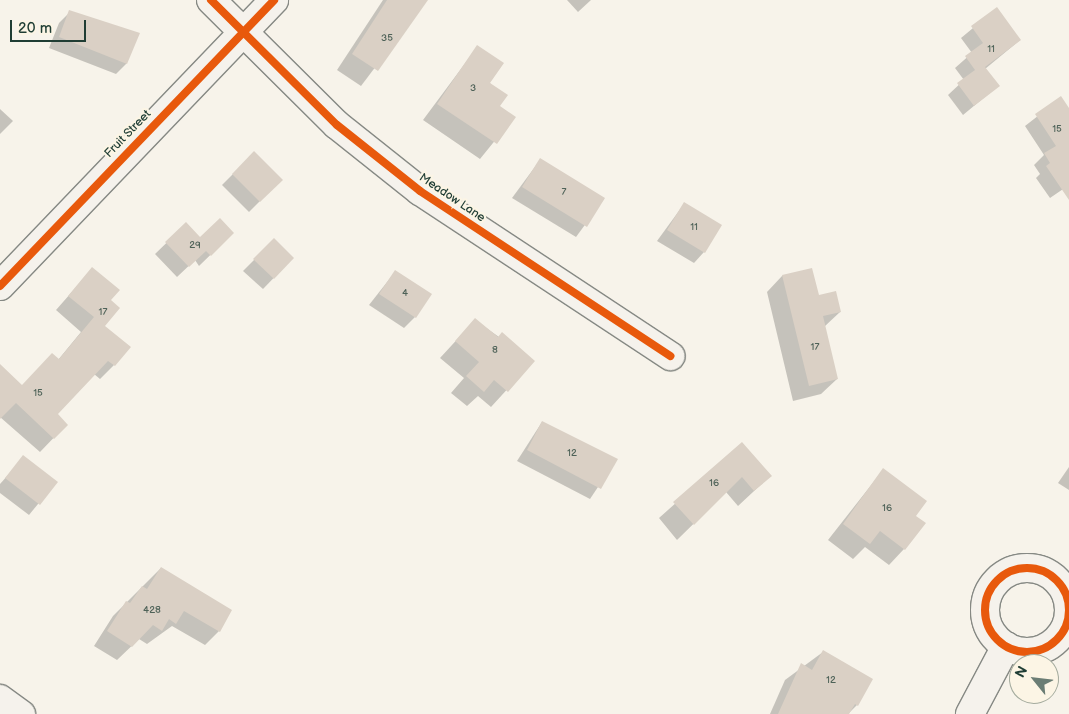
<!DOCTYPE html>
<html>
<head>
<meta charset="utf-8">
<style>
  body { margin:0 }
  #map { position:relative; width:1069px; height:714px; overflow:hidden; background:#f7f3ea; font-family:"Balsamiq Sans",sans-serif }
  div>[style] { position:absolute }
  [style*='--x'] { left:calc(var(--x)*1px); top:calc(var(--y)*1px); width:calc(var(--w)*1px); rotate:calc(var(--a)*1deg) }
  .shadow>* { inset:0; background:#0003 }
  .building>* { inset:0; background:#dad0c5 }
  .roads { filter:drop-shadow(1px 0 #868984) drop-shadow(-1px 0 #868984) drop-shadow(0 1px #868984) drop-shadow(0 -1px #868984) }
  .minor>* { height:28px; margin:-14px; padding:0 14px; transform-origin:14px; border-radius:14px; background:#f5f2ec }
  .minor>.ring { margin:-14px; padding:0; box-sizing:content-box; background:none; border:28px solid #f5f2ec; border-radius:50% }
  .major>* { height:28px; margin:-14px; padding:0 14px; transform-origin:14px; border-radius:14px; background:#f5f2ec }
  .cycleway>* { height:8px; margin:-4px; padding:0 4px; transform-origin:4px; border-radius:4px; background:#e8590c }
  .cycleway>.ring { margin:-4px; padding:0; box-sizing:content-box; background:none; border:8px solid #e8590c; border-radius:50% }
  span { translate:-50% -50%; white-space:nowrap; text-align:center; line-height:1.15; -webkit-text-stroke:4.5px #fcf5e5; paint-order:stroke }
  .number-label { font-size:10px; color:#4e6258 }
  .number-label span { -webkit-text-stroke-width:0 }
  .street-label { font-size:12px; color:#1f3d34 }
  .north { position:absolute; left:1009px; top:654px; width:50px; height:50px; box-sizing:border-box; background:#fcf5e5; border:1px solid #a4ab9e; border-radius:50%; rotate:299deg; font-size:14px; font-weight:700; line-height:20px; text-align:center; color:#1f3d34 }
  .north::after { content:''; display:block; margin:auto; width:18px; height:22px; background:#6b7d74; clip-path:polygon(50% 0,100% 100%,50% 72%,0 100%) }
  .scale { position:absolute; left:10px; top:20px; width:76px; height:22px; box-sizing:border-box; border:2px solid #1f3d34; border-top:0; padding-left:6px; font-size:15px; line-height:18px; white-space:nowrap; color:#1f3d34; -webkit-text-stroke:4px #fcf5e5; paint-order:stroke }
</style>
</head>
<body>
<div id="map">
  <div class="shadow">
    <div style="clip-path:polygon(383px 0,426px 0,361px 86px,337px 70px)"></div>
    <div style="clip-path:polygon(567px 0,591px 0,578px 12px)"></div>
    <div style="clip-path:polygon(996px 9px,1020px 40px,985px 69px,998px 86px,963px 115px,948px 95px,964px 80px,955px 68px,972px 53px,961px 38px)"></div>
    <div style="clip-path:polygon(70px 12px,138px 34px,126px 64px,116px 74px,49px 48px,59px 23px)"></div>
    <div style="clip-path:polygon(478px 46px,498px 107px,514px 117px,480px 159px,423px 120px)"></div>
    <div style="clip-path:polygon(1061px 98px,1069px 110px,1069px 185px,1050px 198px,1036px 178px,1040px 174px,1034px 165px,1044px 155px,1025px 126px)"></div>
    <div style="clip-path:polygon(0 109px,13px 121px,0 134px)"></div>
    <div style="clip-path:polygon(254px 153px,281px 180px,249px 212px,222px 185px)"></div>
    <div style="clip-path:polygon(540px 160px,604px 199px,576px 237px,512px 198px)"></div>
    <div style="clip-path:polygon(684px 204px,704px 252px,694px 263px,657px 241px)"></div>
    <div style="clip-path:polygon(186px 224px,200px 239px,233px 233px,199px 266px,195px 260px,177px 277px,155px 254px)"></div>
    <div style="clip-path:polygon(274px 240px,293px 258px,263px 289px,243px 271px)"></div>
    <div style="clip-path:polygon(92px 269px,110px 300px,104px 326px,114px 365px,100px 379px,94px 374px,56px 414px,66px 425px,40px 452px,0 417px,0 372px,22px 387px,58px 360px,81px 332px,56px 310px)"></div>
    <div style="clip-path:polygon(811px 269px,818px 297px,840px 312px,824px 327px,837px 379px,821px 394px,793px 401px,767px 292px,782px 276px)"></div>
    <div style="clip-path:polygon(395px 272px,415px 317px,404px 328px,369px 305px)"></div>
    <div style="clip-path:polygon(475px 320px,533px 361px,491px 407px,478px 396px,467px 406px,451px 393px,464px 378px,440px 358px)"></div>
    <div style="clip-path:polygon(542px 422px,616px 460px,590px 499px,517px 461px)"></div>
    <div style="clip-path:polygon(742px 444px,770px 476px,738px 506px,726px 492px,677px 540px,659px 518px)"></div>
    <div style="clip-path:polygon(24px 457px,56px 482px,29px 515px,0 493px,0 484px)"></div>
    <div style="clip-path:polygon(1069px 467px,1069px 490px,1058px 483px)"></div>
    <div style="clip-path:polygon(883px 470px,914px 516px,904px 549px,889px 565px,865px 547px,853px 559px,828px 540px)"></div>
    <div style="clip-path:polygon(161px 568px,219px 631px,205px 645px,172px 626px,147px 644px,139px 639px,117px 660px,94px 646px,113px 616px)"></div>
    <div style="clip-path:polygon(823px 652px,857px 705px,848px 714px,770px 714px,785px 680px)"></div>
  </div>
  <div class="building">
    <div style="clip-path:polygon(387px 0,428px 0,378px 71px,352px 54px)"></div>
    <div style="clip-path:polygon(997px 7px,1021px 40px,985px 67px,1000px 86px,974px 106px,957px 83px,975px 70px,965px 56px,983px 43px,971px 26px)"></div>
    <div style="clip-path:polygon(69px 10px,140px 33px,127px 64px,59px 37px)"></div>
    <div style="clip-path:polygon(477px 45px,504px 63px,490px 83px,508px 95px,500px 106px,516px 117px,497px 144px,437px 104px)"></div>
    <div style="clip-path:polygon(1061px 96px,1069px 108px,1069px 200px,1046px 166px,1050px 163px,1044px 153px,1056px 146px,1035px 114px)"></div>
    <div style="clip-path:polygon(254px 151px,283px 180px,260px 202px,232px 174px)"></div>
    <div style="clip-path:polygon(540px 158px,605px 198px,587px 227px,522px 187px)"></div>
    <div style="clip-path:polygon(684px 202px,722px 225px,705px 253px,667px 230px)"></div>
    <div style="clip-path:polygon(220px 218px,234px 233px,211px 256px,206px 251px,189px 267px,165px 242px,186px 222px,200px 237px)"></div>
    <div style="clip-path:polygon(274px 238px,294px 258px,274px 279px,253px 259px)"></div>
    <div style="clip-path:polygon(92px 267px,120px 290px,111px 300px,120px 308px,105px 326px,131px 347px,115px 366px,108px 361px,58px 414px,68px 425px,54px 439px,16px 403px,0 419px,0 364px,22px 385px,52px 353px,59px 359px,94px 317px,68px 296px)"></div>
    <div style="clip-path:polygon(812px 268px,819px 295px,836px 291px,841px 312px,823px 316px,838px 379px,809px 386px,782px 275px)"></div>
    <div style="clip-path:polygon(395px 270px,432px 294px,416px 318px,379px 294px)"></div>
    <div style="clip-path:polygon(475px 318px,498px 337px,502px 332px,535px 361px,508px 392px,494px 380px,484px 392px,466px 376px,479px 362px,455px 341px)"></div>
    <div style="clip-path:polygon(542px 421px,618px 459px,601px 489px,527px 450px)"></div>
    <div style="clip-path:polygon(742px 442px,772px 476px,754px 491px,742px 477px,694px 525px,673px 502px)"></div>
    <div style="clip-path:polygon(23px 455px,58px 482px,40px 505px,5px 478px)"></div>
    <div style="clip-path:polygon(883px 468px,927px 501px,916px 516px,926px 523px,905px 550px,880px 531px,870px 544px,843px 524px)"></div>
    <div style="clip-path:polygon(161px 567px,232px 610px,220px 632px,184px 611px,176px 624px,169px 619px,162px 631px,153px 625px,132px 647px,107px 631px,126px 601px,130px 603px,142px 586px,147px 589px)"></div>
    <div style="clip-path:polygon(823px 650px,873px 679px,858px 706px,855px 704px,849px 714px,778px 714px,801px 663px,812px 670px)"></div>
  </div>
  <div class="roads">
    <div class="minor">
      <div style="--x:211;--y:0;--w:177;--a:44.8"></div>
      <div style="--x:337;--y:125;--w:106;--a:38.5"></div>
      <div style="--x:420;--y:191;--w:300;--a:33.4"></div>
      <div style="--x:0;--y:286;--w:396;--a:-46.2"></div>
      <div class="ring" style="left:985px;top:568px;width:56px;height:56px"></div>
      <div style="--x:970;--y:714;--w:77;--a:-62.1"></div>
    </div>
    <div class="major">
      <div style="--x:0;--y:699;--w:26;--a:36"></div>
    </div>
  </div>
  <div class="cycleway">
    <div style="--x:211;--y:0;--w:177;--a:44.8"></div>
    <div style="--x:337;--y:125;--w:106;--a:38.5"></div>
    <div style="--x:420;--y:191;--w:300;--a:33.4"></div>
    <div style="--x:0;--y:286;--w:396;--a:-46.2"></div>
    <div class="ring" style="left:985px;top:568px;width:76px;height:76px"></div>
  </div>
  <div class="number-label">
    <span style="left:387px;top:39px">35</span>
    <span style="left:991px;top:50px">11</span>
    <span style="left:473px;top:89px">3</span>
    <span style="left:1057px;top:130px">15</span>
    <span style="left:564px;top:193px">7</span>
    <span style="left:694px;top:228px">11</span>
    <span style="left:195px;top:246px">29</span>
    <span style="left:405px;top:294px">4</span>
    <span style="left:103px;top:313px">17</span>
    <span style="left:815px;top:348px">17</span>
    <span style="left:495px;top:351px">8</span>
    <span style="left:38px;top:394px">15</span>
    <span style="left:572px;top:454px">12</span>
    <span style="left:714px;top:484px">16</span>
    <span style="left:887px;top:509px">16</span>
    <span style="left:152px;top:611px">428</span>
    <span style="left:831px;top:681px">12</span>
  </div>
  <div class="street-label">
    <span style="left:128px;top:134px;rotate:-46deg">Fruit Street</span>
    <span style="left:452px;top:198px;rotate:34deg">Meadow Lane</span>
  </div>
  <div class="north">N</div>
  <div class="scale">20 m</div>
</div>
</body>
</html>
